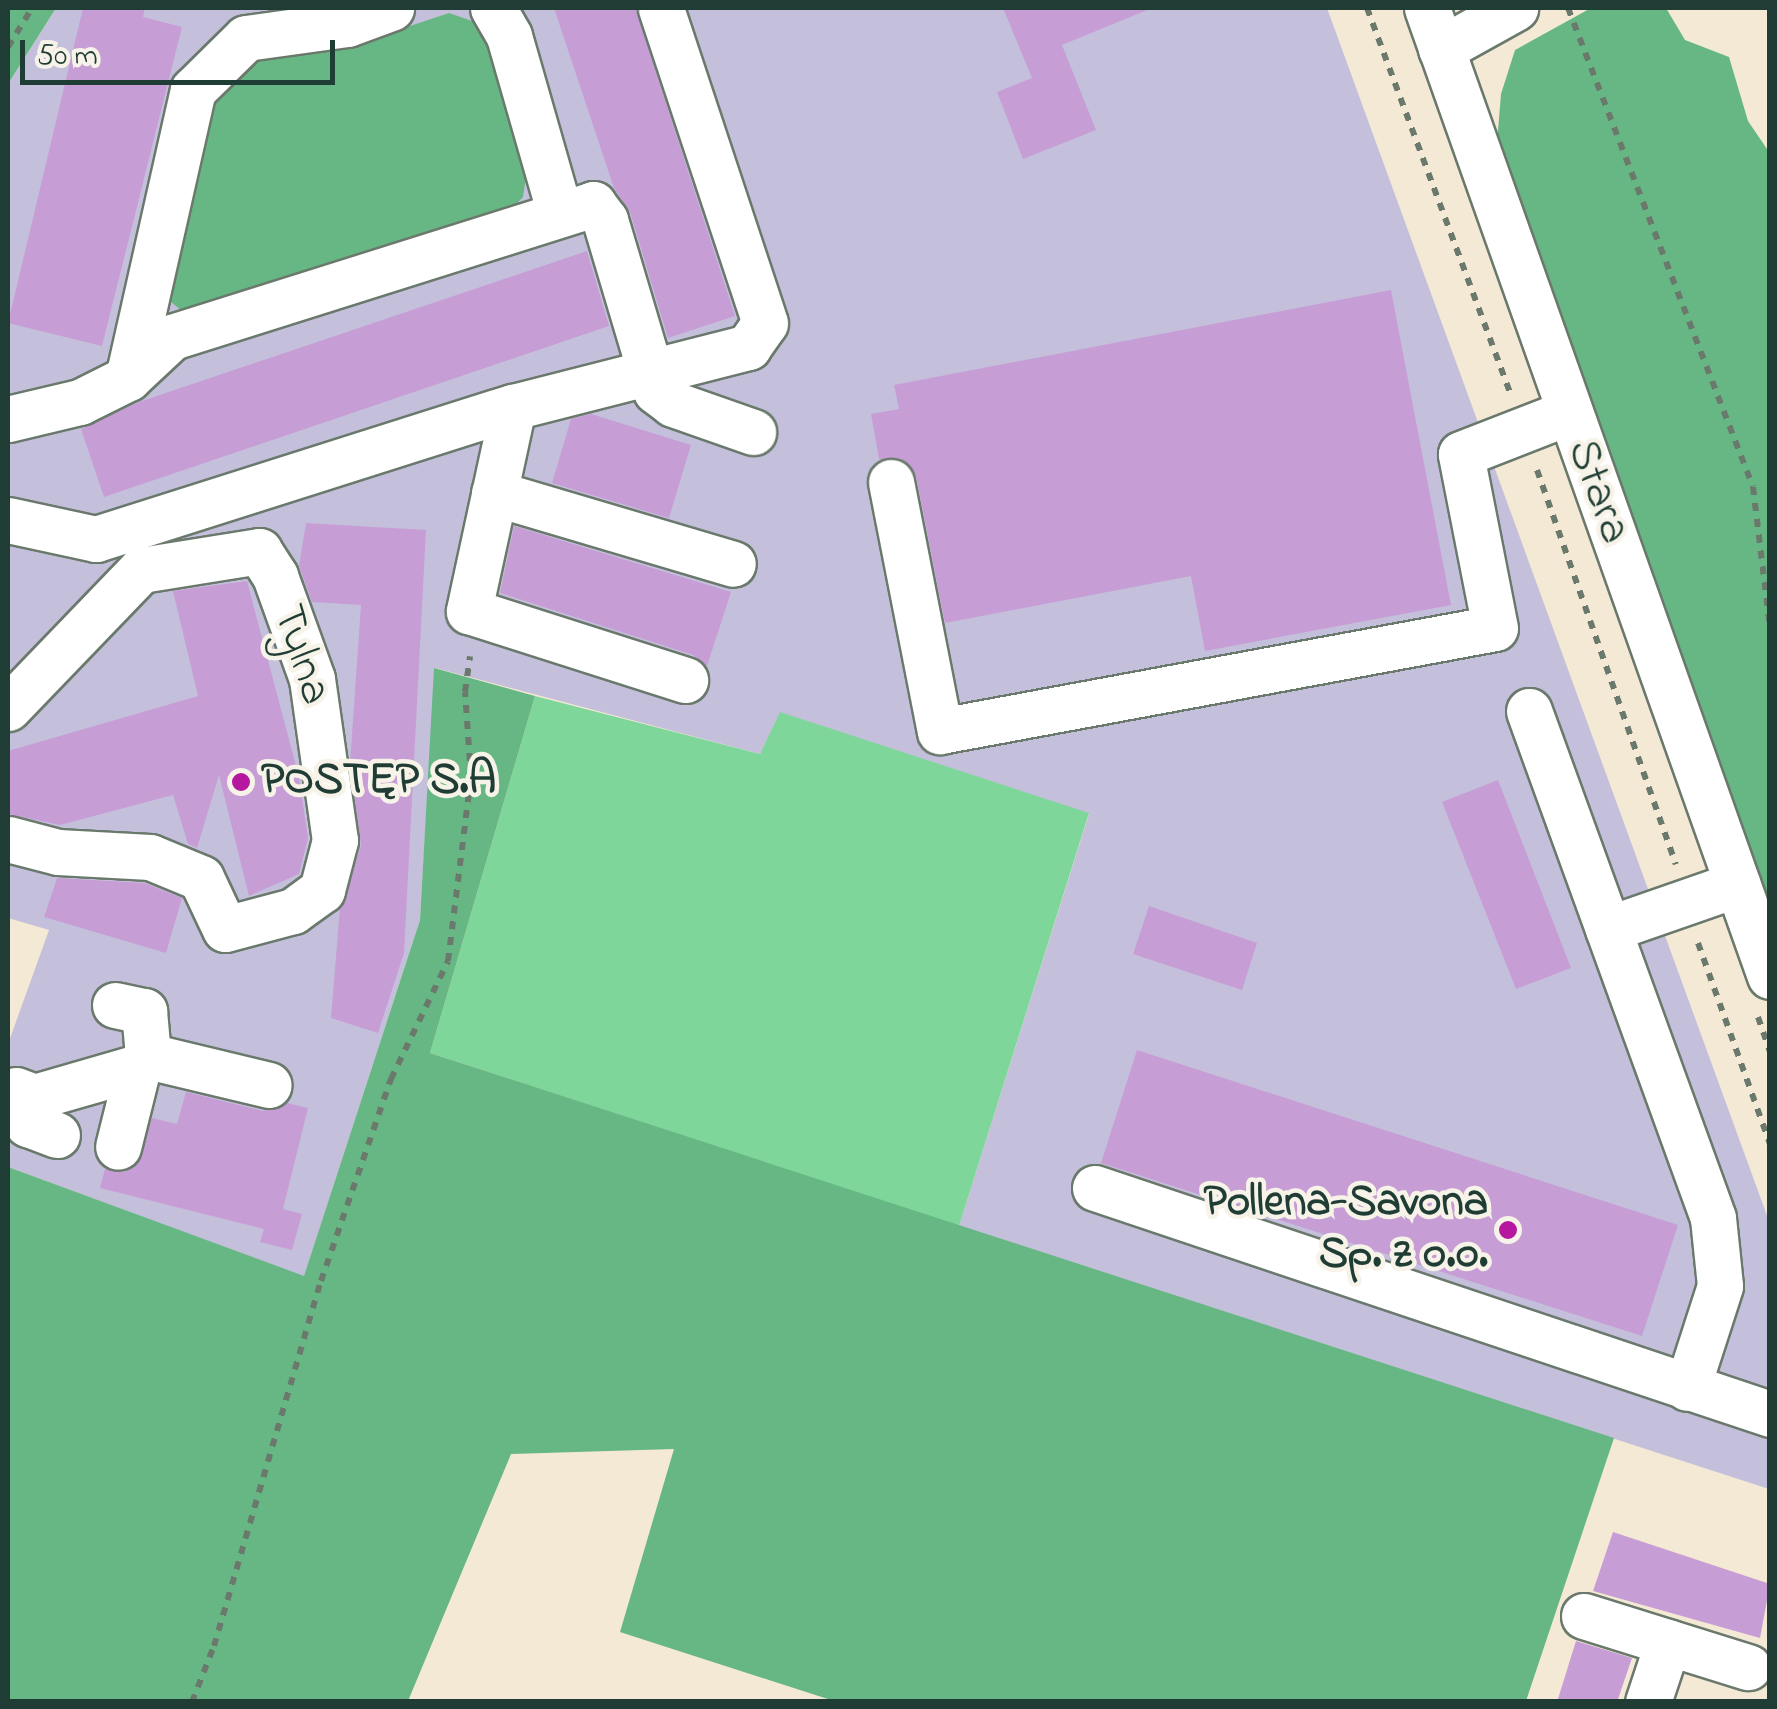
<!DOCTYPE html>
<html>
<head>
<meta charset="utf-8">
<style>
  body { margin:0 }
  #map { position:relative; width:1777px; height:1709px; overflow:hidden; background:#f4e9d4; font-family:"Indie Flower",sans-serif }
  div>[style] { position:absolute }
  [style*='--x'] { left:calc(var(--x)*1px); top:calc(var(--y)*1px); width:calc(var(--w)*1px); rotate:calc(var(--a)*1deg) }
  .industrial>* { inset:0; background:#c4c0db }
  .green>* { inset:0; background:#7ed69b }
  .forest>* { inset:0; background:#66b783 }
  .building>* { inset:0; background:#c79dd6 }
  .path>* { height:6px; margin-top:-3px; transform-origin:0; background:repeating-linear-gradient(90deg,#6a796c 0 8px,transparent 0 16px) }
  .roads { filter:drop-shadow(2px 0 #6a796c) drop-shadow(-2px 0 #6a796c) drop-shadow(0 2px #6a796c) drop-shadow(0 -2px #6a796c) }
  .minor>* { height:45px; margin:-22.5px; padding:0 22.5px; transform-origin:22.5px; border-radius:22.5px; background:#fff }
  .dots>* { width:28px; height:28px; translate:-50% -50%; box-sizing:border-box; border:5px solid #f7f3e8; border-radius:50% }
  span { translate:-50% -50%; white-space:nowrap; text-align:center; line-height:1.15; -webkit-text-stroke:9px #f7f3e8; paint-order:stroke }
  .street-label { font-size:45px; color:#1f3d34 }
  .poi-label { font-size:45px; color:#1f3d34; font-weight:700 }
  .left { translate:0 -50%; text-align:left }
  .right { translate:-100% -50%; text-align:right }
  .frame { position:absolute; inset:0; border:10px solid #1f3d34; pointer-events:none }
  .scale { position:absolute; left:20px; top:40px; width:315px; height:45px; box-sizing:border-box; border:5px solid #1f3d34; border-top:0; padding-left:12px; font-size:30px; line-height:35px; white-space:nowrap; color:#1f3d34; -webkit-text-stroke:8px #f7f3e8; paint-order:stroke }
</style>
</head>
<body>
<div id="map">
  <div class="industrial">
    <div style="clip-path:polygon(56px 8px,1327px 8px,1769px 1221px,1769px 1489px,959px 1226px,1089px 814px,780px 713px,760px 754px,435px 668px,420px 920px,304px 1277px,8px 1167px,8px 1044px,49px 930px,8px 918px,8px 84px)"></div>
  </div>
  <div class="green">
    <div style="clip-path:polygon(535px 696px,760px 754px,780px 712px,1089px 813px,959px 1226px,430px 1053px)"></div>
  </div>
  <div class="forest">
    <div style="clip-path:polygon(8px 8px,56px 8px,8px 84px)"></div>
    <div style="clip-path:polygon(1591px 8px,1666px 8px,1685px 40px,1729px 57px,1748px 121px,1769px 152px,1769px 914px,1496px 155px,1501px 94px,1515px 50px)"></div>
    <div style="clip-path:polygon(449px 13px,475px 22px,494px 49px,527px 169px,523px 197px,507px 214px,183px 312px,164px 296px,205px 118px,242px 66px,278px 48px,371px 39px)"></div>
    <div style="clip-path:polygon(434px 668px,535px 696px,430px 1053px,1614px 1438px,1526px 1701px,834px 1701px,620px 1632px,674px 1449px,511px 1454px,408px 1701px,8px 1701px,8px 1167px,304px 1276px,420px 920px)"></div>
  </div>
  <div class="building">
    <div style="clip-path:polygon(83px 8px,145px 8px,143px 17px,182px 27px,102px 346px,8px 323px)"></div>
    <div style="clip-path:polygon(554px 8px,635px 8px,735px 316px,668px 338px,630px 212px,614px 188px)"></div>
    <div style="clip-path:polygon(1003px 8px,1152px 8px,1062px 45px,1096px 130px,1023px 159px,997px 92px,1032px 78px)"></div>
    <div style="clip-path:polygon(587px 251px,609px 326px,104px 497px,81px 429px,139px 402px)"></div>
    <div style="clip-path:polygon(1391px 290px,1451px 605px,1205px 651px,1191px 576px,945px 623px,916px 476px,900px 458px,879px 459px,871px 414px,899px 409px,894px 385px)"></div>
    <div style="clip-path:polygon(591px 414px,691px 445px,669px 518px,552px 483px,571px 419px)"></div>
    <div style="clip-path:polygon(306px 523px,426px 530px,404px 953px,378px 1033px,331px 1018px,340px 907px,361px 846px,350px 763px,361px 605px,312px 602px,299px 566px)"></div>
    <div style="clip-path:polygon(514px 526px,731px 592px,707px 666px,693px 655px,500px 593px)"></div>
    <div style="clip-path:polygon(247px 581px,299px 777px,308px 838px,299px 874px,249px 896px,219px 775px,197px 848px,188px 844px,173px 795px,60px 825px,8px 814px,8px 751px,198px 696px,173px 591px)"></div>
    <div style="clip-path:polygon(1498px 780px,1571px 968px,1516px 989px,1442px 802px)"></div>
    <div style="clip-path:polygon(57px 878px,144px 883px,182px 898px,166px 953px,44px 917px)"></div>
    <div style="clip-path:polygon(1149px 906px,1257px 943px,1242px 990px,1133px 954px)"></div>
    <div style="clip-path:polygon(1137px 1050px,1678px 1225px,1642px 1336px,1101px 1163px)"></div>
    <div style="clip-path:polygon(186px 1092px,263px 1111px,287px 1103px,308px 1108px,283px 1209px,302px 1214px,292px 1250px,260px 1242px,264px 1229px,100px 1188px,105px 1169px,124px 1172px,137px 1164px,152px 1118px,177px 1124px)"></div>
    <div style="clip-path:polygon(1613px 1532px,1770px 1584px,1760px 1638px,1593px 1591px)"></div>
    <div style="clip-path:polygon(1576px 1641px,1632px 1658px,1617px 1702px,1557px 1702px)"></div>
  </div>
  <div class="path">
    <div style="--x:1367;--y:8;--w:410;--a:69.6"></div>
    <div style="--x:1568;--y:8;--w:513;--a:68.88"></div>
    <div style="--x:1753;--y:487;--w:141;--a:83.1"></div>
    <div style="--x:8;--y:47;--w:46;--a:-58.4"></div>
    <div style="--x:1537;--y:470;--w:418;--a:70.6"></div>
    <div style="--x:1698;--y:943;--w:214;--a:70.3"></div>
    <div style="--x:1758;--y:1017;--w:36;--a:71"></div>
    <div style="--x:192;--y:1702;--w:60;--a:-68.6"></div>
    <div style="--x:214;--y:1646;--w:380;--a:-73.7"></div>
    <div style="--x:321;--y:1281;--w:214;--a:-70.9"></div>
    <div style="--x:391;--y:1079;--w:131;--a:-64.2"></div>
    <div style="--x:448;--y:961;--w:185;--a:-82.9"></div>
    <div style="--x:471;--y:777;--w:85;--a:-94"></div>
    <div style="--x:465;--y:692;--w:36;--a:-82"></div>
  </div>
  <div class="roads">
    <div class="minor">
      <div style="--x:493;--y:8;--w:32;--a:60"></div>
      <div style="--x:509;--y:36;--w:185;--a:74"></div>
      <div style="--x:1427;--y:8;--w:1027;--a:70.49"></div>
      <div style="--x:1441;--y:49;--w:85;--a:-29"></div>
      <div style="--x:128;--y:378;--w:295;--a:-77.3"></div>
      <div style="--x:193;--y:90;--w:74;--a:-44.5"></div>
      <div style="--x:246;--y:38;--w:102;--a:-7.9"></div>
      <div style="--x:347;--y:24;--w:47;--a:-20"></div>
      <div style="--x:513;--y:407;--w:209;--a:102.2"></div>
      <div style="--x:469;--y:611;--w:227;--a:17.7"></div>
      <div style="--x:8;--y:419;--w:74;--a:-13.3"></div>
      <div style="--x:80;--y:402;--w:54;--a:-26.6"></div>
      <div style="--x:128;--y:378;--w:60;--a:-43"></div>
      <div style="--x:172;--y:337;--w:442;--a:-17.5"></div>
      <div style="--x:593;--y:204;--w:20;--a:53"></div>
      <div style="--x:605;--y:220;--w:178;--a:73.4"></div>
      <div style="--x:656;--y:391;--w:21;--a:37"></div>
      <div style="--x:673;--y:404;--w:85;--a:19.3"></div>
      <div style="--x:891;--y:482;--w:254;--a:78.9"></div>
      <div style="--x:940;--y:731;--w:564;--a:-10.51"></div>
      <div style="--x:1495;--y:628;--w:177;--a:-101.1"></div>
      <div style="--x:1461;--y:454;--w:116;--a:-21.3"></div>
      <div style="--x:494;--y:493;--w:249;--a:16.5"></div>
      <div style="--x:8;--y:520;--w:90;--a:12.2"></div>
      <div style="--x:96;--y:539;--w:437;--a:-17.6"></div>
      <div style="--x:513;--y:407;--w:243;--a:-14.3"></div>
      <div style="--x:748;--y:347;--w:29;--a:-55"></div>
      <div style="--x:765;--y:323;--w:332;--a:-108.3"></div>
      <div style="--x:8;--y:708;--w:192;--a:-46.1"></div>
      <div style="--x:141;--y:570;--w:120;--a:-9.1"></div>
      <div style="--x:259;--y:551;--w:30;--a:57"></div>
      <div style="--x:275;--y:576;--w:109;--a:70.2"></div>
      <div style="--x:312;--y:679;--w:163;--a:81.9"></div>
      <div style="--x:335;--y:840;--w:52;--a:104.6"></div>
      <div style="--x:322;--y:890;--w:36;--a:144"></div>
      <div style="--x:293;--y:911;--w:70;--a:165.2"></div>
      <div style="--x:225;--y:929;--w:56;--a:-115.2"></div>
      <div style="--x:201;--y:878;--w:55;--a:-157.6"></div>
      <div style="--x:150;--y:857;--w:92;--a:-176.9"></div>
      <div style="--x:58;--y:852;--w:52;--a:-165.4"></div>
      <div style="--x:1529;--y:711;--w:539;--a:70.05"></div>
      <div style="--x:1713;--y:1218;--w:68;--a:84.1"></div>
      <div style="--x:1720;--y:1286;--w:107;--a:107.9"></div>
      <div style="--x:1608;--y:929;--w:137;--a:-19.2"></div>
      <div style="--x:115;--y:1005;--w:30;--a:12"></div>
      <div style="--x:144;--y:1011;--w:45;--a:84.9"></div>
      <div style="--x:138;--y:1067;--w:15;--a:-48"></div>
      <div style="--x:148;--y:1056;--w:124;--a:13.5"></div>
      <div style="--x:16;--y:1090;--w:19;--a:21"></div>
      <div style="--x:34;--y:1097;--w:28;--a:103"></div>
      <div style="--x:28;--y:1124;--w:31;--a:21"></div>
      <div style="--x:34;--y:1097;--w:108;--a:-16.1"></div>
      <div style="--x:138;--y:1067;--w:82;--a:104"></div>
      <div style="--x:1095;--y:1188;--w:712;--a:18.51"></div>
      <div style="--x:1584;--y:1616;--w:172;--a:17.3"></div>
      <div style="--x:1648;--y:1702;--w:63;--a:-71.6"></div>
    </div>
  </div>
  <div class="dots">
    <div style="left:241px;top:782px;background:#b5179e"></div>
    <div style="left:1508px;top:1230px;background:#b5179e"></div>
  </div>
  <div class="street-label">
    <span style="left:1597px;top:492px;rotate:70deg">Stara</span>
    <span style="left:300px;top:655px;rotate:72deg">Tylna</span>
  </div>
  <div class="poi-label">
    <span class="left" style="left:261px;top:782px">POSTĘP S.A</span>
    <span class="right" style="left:1488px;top:1230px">Pollena-Savona<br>Sp. z o.o.</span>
  </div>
  <div class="frame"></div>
  <div class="scale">50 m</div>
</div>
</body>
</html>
